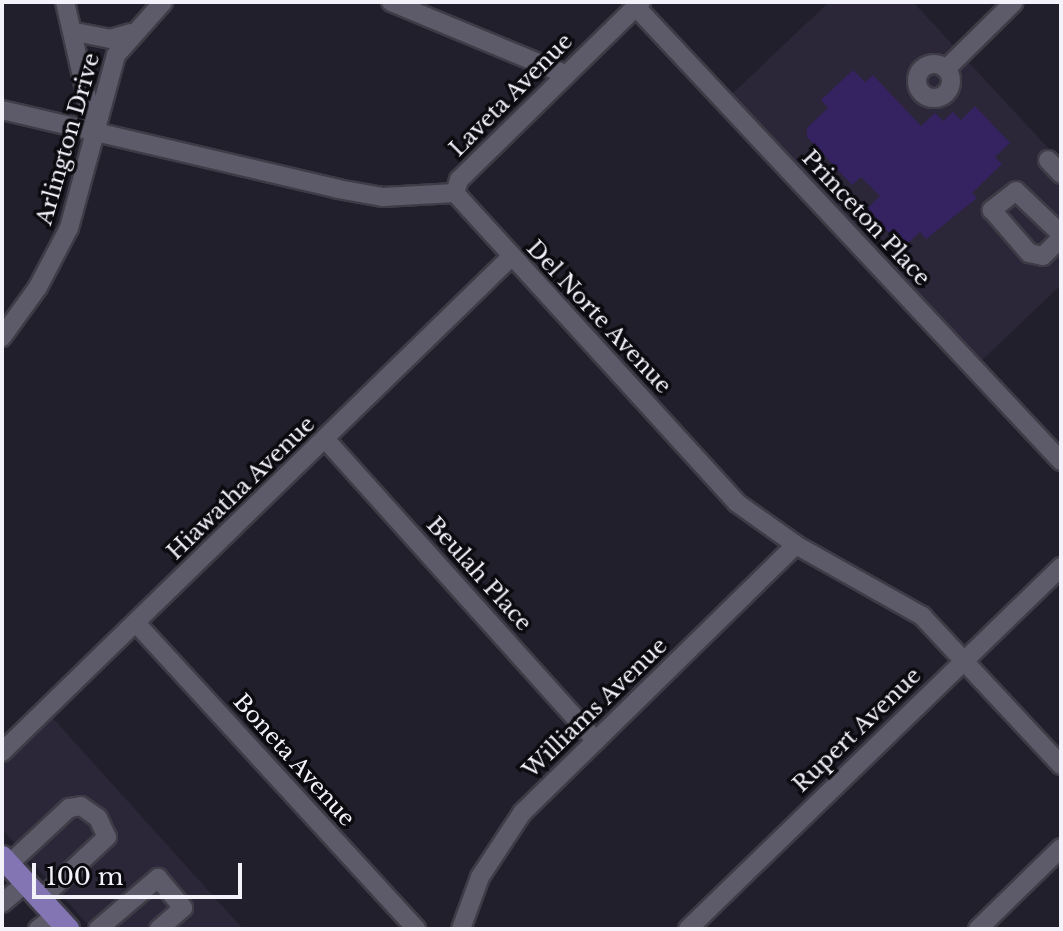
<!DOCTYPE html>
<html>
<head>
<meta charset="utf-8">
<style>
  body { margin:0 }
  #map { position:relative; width:1063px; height:931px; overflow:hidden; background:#211f2b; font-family:"Libre Baskerville",serif }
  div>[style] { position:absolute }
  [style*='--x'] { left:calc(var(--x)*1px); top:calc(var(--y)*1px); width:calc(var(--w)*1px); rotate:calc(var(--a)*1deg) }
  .built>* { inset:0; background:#2b2739 }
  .building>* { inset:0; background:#352260 }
  .roads { filter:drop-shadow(2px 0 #3e3c46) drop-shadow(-2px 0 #3e3c46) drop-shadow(0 2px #3e3c46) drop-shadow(0 -2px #3e3c46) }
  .minor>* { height:18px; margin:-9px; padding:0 9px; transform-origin:9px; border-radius:9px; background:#5d5b69 }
  .minor>.ring { margin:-9px; padding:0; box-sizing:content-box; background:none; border:18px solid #5d5b69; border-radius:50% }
  .major>* { height:22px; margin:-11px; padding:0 11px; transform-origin:11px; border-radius:11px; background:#8374b3 }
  span { translate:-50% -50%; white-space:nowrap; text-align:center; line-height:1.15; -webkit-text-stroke:7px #0b0a0f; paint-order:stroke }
  .street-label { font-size:22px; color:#f3f1fa }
  .frame { position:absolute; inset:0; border:4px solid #f3f1fa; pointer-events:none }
  .scale { position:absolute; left:32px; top:863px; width:210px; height:36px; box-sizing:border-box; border:4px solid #f3f1fa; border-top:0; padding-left:10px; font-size:24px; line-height:28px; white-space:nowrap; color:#f3f1fa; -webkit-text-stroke:6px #0b0a0f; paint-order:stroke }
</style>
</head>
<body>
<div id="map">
  <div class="built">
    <div style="clip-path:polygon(829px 2px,913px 2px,1050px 150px,1039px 161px,1061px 184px,1061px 285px,978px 364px,731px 95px)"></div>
    <div style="clip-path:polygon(50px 715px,243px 929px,92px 929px,2px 829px,2px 762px)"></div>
  </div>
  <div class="building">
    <div style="clip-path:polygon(853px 70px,865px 82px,873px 75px,921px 126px,935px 113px,943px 121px,953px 112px,961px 120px,975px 106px,1010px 143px,995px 157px,1002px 164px,972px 193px,977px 198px,926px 239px,920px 232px,903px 248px,867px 209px,880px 196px,861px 177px,852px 185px,807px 137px,807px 128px,828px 108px,821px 100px)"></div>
  </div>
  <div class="roads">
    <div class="minor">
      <div style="--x:65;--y:2;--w:121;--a:77.1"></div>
      <div style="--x:391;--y:2;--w:188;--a:22.5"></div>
      <div style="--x:636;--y:7;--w:622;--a:46.89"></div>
      <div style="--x:75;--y:32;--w:36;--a:11"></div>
      <div style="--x:110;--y:39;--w:22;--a:-16"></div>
      <div class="ring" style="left:917px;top:64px;width:16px;height:16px"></div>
      <div style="--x:946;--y:69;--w:95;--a:-44.6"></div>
      <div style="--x:2;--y:110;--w:345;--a:13.2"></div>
      <div style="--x:338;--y:189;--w:46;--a:10.1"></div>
      <div style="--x:383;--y:197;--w:72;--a:-3.2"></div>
      <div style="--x:455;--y:193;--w:419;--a:47.7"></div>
      <div style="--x:737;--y:503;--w:72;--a:35.4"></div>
      <div style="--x:796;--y:545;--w:145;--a:29.4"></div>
      <div style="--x:922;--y:616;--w:204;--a:47"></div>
      <div style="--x:1048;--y:160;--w:19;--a:47"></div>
      <div style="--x:455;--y:193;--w:14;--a:-73"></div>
      <div style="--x:459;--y:180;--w:255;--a:-44.4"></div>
      <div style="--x:1061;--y:234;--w:62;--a:-136.3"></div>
      <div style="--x:1016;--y:191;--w:31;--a:142"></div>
      <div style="--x:992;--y:210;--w:57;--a:49.3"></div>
      <div style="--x:1029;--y:253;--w:14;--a:12"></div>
      <div style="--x:1043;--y:256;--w:25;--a:-45"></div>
      <div style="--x:2;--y:337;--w:62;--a:-54.2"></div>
      <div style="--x:38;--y:287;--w:67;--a:-62.3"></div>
      <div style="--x:69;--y:228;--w:179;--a:-74.8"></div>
      <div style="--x:116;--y:55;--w:71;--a:-48.4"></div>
      <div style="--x:326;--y:440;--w:404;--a:48.1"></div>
      <div style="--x:136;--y:623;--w:415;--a:47.5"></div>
      <div style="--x:2;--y:752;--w:710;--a:-44.2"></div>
      <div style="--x:9;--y:864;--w:82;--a:-43"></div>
      <div style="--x:69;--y:808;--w:12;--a:-9"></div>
      <div style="--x:81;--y:806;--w:21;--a:35"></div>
      <div style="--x:98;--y:818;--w:21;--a:65"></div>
      <div style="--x:107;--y:837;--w:91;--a:136.8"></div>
      <div style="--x:2;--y:903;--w:31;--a:-40"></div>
      <div style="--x:38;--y:929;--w:23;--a:-38"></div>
      <div style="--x:98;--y:929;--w:79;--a:-40.4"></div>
      <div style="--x:158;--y:878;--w:39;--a:50"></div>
      <div style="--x:183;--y:908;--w:32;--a:139"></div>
      <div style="--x:461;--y:929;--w:55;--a:-69.9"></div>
      <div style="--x:480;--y:877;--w:77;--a:-56.7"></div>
      <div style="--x:522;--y:813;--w:383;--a:-44.4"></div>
      <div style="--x:688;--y:929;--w:520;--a:-44.14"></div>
      <div style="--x:978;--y:929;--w:116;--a:-44.3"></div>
    </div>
    <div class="major">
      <div style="--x:2;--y:857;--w:98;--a:47.5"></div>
    </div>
  </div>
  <div class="street-label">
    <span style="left:511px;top:95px;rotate:-45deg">Laveta Avenue</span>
    <span style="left:68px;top:139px;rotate:-74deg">Arlington Drive</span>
    <span style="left:866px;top:218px;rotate:47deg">Princeton Place</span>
    <span style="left:599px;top:317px;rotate:47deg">Del Norte Avenue</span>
    <span style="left:241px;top:488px;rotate:-44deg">Hiawatha Avenue</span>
    <span style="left:479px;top:574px;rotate:48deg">Beulah Place</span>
    <span style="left:595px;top:708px;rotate:-44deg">Williams Avenue</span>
    <span style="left:857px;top:730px;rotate:-44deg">Rupert Avenue</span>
    <span style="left:294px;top:760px;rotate:48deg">Boneta Avenue</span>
  </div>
  <div class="frame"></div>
  <div class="scale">100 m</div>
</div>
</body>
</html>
